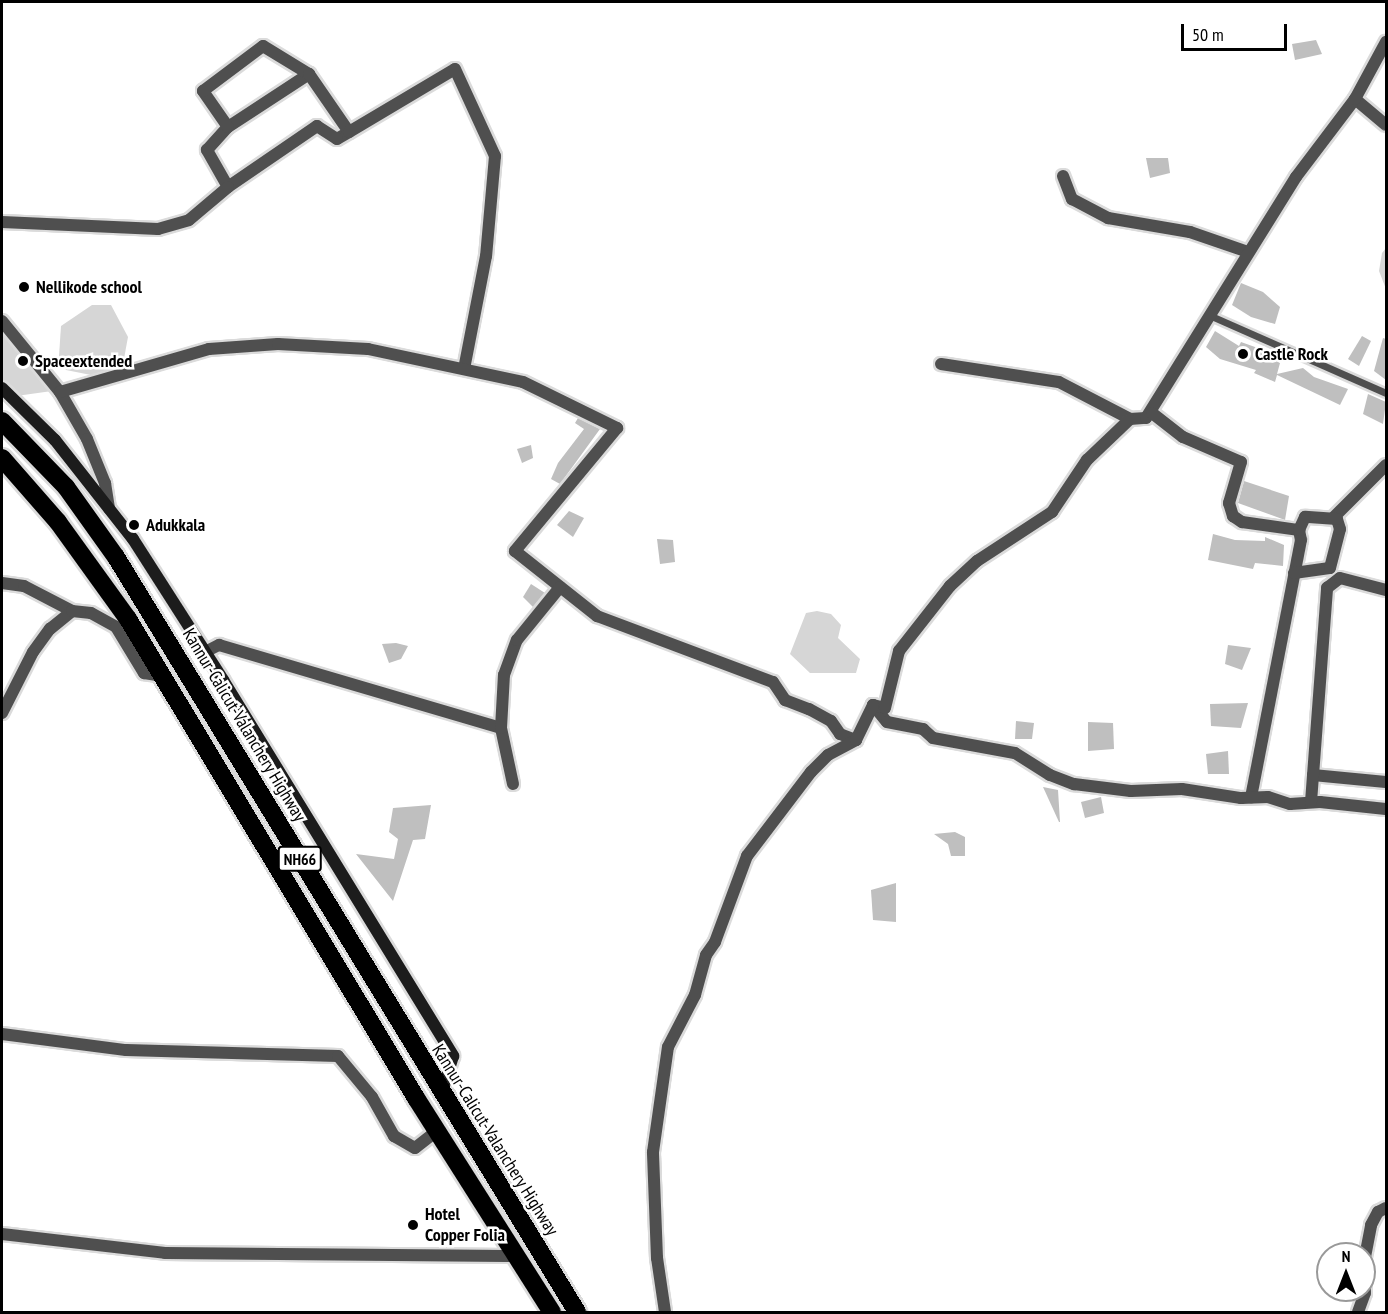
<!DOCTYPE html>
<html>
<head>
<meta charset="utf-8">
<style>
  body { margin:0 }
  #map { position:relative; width:1388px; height:1314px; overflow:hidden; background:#fff; font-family:"PT Sans Narrow",sans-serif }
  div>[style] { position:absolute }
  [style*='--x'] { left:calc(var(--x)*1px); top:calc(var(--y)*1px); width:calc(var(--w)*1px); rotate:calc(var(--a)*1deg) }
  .green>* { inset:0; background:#d6d6d6 }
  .building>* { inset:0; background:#bfbfbf }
  .roads { filter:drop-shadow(2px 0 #dbdbdb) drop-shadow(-2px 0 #dbdbdb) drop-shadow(0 2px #dbdbdb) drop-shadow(0 -2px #dbdbdb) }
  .lane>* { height:7px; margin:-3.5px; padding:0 3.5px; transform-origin:3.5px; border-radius:3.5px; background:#4f4f4f }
  .street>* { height:12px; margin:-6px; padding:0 6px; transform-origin:6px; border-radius:6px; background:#4f4f4f }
  .secondary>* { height:12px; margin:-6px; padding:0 6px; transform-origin:6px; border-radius:6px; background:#1c1c1c }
  .highway>* { height:18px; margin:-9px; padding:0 9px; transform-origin:9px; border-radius:9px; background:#000 }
  .dots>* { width:16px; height:16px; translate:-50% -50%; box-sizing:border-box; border:3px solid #fff; border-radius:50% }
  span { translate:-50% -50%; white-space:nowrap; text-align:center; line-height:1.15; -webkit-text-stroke:5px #fff; paint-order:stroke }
  .shield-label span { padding:2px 4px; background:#fff; border:2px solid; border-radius:4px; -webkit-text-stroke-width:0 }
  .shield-label { font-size:16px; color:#000; font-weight:700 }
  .poi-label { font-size:18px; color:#000; font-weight:700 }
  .left { translate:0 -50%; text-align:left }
  .street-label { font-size:18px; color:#000 }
  .frame { position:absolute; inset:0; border:3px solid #000; pointer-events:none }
  .north { position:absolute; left:1316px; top:1242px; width:60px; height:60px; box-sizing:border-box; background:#fff; border:2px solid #999; border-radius:50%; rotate:0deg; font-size:16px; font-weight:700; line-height:24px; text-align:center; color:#000 }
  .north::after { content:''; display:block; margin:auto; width:21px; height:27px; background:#000; clip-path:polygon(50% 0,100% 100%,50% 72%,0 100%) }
  .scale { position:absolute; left:1181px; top:24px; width:106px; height:27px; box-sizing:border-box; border:3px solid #000; border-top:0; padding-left:8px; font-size:18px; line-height:21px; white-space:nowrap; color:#000; -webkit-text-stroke:4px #fff; paint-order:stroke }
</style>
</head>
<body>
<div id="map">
  <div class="green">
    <div style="clip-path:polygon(1386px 248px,1386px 289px,1379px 271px,1382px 253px)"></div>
    <div style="clip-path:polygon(92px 305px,111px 305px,128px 337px,123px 364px,96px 376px,66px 370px,59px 356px,61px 326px)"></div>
    <div style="clip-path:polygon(2px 331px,52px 391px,2px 398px)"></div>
    <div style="clip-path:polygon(817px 611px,831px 614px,841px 625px,838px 638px,860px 659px,856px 673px,810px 673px,790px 654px,806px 613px)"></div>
  </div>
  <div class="building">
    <div style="clip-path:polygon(1316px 40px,1322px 54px,1295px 60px,1292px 44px)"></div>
    <div style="clip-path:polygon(1146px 158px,1168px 158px,1170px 173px,1150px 178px)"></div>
    <div style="clip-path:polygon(1241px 283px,1263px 292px,1280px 307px,1275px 324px,1251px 317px,1232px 305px)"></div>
    <div style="clip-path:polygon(1215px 331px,1239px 346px,1241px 342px,1255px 347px,1280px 363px,1277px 374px,1303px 368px,1314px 377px,1348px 389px,1340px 405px,1277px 375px,1275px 382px,1254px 373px,1256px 370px,1220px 359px,1206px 347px)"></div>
    <div style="clip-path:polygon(1362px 336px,1371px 341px,1359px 366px,1348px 359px)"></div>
    <div style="clip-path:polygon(1383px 338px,1386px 339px,1386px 380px,1374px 371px)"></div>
    <div style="clip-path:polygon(1368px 394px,1386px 402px,1383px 424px,1363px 414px)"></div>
    <div style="clip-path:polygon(578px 418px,600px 429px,560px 484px,551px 479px,558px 463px,584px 429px,575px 423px)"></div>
    <div style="clip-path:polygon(531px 445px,533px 458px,522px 463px,517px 449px)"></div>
    <div style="clip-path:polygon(1244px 481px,1289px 496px,1285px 520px,1238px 503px)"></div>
    <div style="clip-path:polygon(569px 511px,584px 518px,573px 537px,557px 525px)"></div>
    <div style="clip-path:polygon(1213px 534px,1235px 540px,1265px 541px,1265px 537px,1284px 545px,1283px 566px,1255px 563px,1253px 569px,1208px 560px)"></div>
    <div style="clip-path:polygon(657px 539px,673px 540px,675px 562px,660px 564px)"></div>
    <div style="clip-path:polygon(531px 584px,545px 593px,533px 607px,523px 597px)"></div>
    <div style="clip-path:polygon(396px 643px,408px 646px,401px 659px,389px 663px,382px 644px)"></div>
    <div style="clip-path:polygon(1228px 645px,1251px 648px,1242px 670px,1225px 664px)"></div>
    <div style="clip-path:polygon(1248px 703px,1241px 728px,1211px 726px,1210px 704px)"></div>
    <div style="clip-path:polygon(1016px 721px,1034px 723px,1032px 739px,1015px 739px)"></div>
    <div style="clip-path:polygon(1088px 722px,1113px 723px,1114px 749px,1088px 751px)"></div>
    <div style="clip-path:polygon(1228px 751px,1229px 774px,1208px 774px,1206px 754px)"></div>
    <div style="clip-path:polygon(1043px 787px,1058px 790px,1060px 822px,1059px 822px)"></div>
    <div style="clip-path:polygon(1101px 797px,1104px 813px,1085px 818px,1081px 802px)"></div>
    <div style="clip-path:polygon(431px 805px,425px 839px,413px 840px,393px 901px,356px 854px,394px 859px,398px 839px,389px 832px,393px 808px)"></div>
    <div style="clip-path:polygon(955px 832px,965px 837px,965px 856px,951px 856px,948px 844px,934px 834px)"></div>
    <div style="clip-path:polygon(896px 883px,896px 922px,873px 920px,871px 890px)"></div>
  </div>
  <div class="roads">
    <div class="lane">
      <div style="--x:1209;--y:315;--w:193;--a:23.8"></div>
    </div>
    <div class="street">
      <div style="--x:1355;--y:99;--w:40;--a:40"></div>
      <div style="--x:228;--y:127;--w:97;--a:-33.2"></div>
      <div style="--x:349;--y:132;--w:14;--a:150"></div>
      <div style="--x:337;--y:139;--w:24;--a:-147"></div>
      <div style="--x:317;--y:126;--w:108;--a:145.6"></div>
      <div style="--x:228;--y:187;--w:43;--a:-119.6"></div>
      <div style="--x:207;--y:150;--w:31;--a:-48"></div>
      <div style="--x:228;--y:127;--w:44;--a:-124.8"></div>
      <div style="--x:203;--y:91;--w:75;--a:-36.9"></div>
      <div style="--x:263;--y:46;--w:54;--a:31.3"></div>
      <div style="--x:309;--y:74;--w:70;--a:55.4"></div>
      <div style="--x:349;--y:132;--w:123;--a:-30.7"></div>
      <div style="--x:455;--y:69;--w:96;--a:65.3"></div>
      <div style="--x:495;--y:156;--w:100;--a:95.1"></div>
      <div style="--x:486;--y:256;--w:115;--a:101"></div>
      <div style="--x:1063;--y:176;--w:25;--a:69"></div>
      <div style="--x:1072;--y:199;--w:41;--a:27.8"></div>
      <div style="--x:1108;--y:218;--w:83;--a:9.7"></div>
      <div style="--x:1190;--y:232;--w:61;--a:19"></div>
      <div style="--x:2;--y:222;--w:156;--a:2.6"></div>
      <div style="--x:158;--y:229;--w:32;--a:-16"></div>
      <div style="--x:189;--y:220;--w:51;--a:-40.2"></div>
      <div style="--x:2;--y:321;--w:92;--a:50.8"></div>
      <div style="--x:60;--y:392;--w:54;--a:60.1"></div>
      <div style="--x:87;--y:439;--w:48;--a:67.8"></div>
      <div style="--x:105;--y:483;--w:26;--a:81"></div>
      <div style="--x:941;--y:364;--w:119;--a:8.7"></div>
      <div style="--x:1059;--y:382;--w:80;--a:27.5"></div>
      <div style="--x:1130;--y:419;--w:16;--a:-4"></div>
      <div style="--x:1146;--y:418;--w:284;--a:-58.1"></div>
      <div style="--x:1296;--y:177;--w:98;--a:-52.9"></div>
      <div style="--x:1355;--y:99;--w:65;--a:-61.5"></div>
      <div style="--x:60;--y:392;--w:155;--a:-16.1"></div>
      <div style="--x:209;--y:349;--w:69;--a:-4.1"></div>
      <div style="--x:278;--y:344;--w:90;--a:3.2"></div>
      <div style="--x:368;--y:349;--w:158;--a:12"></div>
      <div style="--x:523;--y:382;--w:105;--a:26.1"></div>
      <div style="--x:617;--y:428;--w:160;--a:129.7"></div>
      <div style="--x:515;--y:551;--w:105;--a:38.4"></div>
      <div style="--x:597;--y:616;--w:188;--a:20.6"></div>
      <div style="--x:773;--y:682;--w:22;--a:56"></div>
      <div style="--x:785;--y:700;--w:26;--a:21"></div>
      <div style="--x:809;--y:709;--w:25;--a:29"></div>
      <div style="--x:831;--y:721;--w:16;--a:55"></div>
      <div style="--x:840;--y:734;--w:17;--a:21"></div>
      <div style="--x:1152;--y:413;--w:39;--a:38"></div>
      <div style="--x:1183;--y:437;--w:63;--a:23.3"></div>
      <div style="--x:1241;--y:462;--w:43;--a:106.3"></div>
      <div style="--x:1229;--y:503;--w:14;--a:73"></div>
      <div style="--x:1233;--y:516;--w:11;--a:34"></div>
      <div style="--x:1242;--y:522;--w:58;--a:8"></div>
      <div style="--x:1299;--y:530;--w:10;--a:79"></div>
      <div style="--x:1301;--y:540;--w:262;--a:101"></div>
      <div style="--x:1333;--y:518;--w:75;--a:-45"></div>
      <div style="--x:1294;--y:573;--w:36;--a:-8"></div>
      <div style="--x:1330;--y:568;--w:40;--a:-75.6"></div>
      <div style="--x:1340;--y:529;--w:10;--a:-107"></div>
      <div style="--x:1337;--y:519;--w:32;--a:-176"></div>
      <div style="--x:1305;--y:517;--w:14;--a:115"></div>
      <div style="--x:2;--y:583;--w:22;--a:8"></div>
      <div style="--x:24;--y:586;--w:54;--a:27.5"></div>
      <div style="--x:205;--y:652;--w:16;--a:-27"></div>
      <div style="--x:219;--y:645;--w:294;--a:16.4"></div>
      <div style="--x:873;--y:705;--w:22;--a:51"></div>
      <div style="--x:887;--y:722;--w:37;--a:11"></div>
      <div style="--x:923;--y:729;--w:13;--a:42"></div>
      <div style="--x:933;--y:738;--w:83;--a:10.4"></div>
      <div style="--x:1015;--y:753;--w:41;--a:32.2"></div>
      <div style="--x:1050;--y:775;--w:26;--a:21"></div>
      <div style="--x:1074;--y:784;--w:57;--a:7"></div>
      <div style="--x:1131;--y:791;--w:51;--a:-2.2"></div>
      <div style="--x:1182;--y:789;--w:60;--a:8.7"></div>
      <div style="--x:1241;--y:798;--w:27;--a:-2"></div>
      <div style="--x:1268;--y:797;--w:23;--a:18"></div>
      <div style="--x:1290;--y:804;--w:30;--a:-4"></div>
      <div style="--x:1320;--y:802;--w:66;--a:6.1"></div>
      <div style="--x:873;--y:705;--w:12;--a:14"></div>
      <div style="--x:885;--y:708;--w:59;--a:-76.2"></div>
      <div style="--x:899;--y:651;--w:83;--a:-51.9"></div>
      <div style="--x:950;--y:586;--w:37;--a:-43"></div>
      <div style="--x:977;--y:561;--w:90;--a:-33.2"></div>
      <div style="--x:1052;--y:512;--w:63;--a:-56.1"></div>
      <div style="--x:1087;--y:460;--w:59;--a:-43.6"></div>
      <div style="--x:2;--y:713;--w:68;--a:-63.1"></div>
      <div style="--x:33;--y:652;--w:29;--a:-54"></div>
      <div style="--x:50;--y:629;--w:28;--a:-39"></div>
      <div style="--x:72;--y:611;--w:19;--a:6"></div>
      <div style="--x:91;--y:613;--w:29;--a:29"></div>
      <div style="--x:116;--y:627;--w:54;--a:58.7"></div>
      <div style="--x:144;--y:673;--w:18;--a:9"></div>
      <div style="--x:1313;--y:775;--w:73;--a:5.5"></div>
      <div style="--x:513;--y:784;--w:57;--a:-102.1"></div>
      <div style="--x:501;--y:728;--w:53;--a:-86.8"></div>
      <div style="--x:504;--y:675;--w:37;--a:-70"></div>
      <div style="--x:517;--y:640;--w:68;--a:-50.9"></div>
      <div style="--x:1311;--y:802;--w:215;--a:-85.7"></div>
      <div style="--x:1327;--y:588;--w:16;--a:-38"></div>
      <div style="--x:1340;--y:578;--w:48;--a:14.6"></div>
      <div style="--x:2;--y:1034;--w:125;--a:7.4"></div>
      <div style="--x:126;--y:1050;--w:212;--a:1.6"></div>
      <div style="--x:338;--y:1056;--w:53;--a:50.3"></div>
      <div style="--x:372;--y:1097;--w:45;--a:60.6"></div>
      <div style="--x:394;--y:1136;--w:24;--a:30"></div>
      <div style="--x:415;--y:1148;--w:28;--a:-38"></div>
      <div style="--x:2;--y:1234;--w:164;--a:6.6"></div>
      <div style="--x:165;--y:1253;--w:351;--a:0.5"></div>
      <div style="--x:665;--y:1312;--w:55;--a:-98.4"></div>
      <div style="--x:657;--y:1258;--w:106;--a:-92.2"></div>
      <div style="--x:653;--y:1152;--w:106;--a:-81.9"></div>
      <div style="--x:668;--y:1047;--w:59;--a:-62.6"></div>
      <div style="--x:695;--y:995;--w:41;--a:-74.6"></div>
      <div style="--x:706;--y:955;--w:16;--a:-55"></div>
      <div style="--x:715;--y:942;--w:92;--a:-69.6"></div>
      <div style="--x:747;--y:856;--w:106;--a:-52.7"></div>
      <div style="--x:811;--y:772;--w:24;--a:-45"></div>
      <div style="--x:828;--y:755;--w:32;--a:-28"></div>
      <div style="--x:856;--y:740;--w:39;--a:-64"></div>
      <div style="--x:1358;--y:1312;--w:20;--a:-70"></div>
      <div style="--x:1365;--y:1293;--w:31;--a:-92"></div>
      <div style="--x:1364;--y:1262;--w:38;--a:-79"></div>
      <div style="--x:1371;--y:1225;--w:15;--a:-62"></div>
      <div style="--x:1378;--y:1212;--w:9;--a:-27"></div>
    </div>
    <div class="secondary">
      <div style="--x:2;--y:388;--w:74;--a:44.5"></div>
      <div style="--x:55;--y:440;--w:126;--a:51.8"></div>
      <div style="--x:133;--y:539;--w:167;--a:57.4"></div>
      <div style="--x:223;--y:680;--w:441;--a:58.5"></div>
      <div style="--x:453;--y:1056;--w:39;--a:107"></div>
    </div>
    <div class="highway">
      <div style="--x:2;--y:421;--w:92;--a:45.9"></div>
      <div style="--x:66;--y:487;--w:86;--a:54.5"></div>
      <div style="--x:116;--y:557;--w:885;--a:58.59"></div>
      <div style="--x:2;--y:458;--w:85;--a:48.8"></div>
      <div style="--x:58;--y:522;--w:120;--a:54.2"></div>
      <div style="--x:128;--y:619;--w:559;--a:58.98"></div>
      <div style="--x:416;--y:1098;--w:254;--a:57.6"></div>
    </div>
  </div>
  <div class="dots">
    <div style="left:24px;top:287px;background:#000"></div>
    <div style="left:1243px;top:354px;background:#000"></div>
    <div style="left:23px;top:361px;background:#000"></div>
    <div style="left:134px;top:525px;background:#000"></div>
    <div style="left:413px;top:1225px;background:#000"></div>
  </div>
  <div class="shield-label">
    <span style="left:300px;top:859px">NH66</span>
  </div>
  <div class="poi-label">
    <span class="left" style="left:36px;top:287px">Nellikode school</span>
    <span class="left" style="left:1255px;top:354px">Castle Rock</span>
    <span class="left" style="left:35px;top:361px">Spaceextended</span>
    <span class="left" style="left:146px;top:525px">Adukkala</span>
    <span class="left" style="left:425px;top:1225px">Hotel<br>Copper Folia</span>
  </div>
  <div class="street-label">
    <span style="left:244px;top:725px;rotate:59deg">Kannur-Calicut-Valanchery Highway</span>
    <span style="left:495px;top:1140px;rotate:58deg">Kannur-Calicut-Valanchery Highway</span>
  </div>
  <div class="frame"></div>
  <div class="north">N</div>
  <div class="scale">50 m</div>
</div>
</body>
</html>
